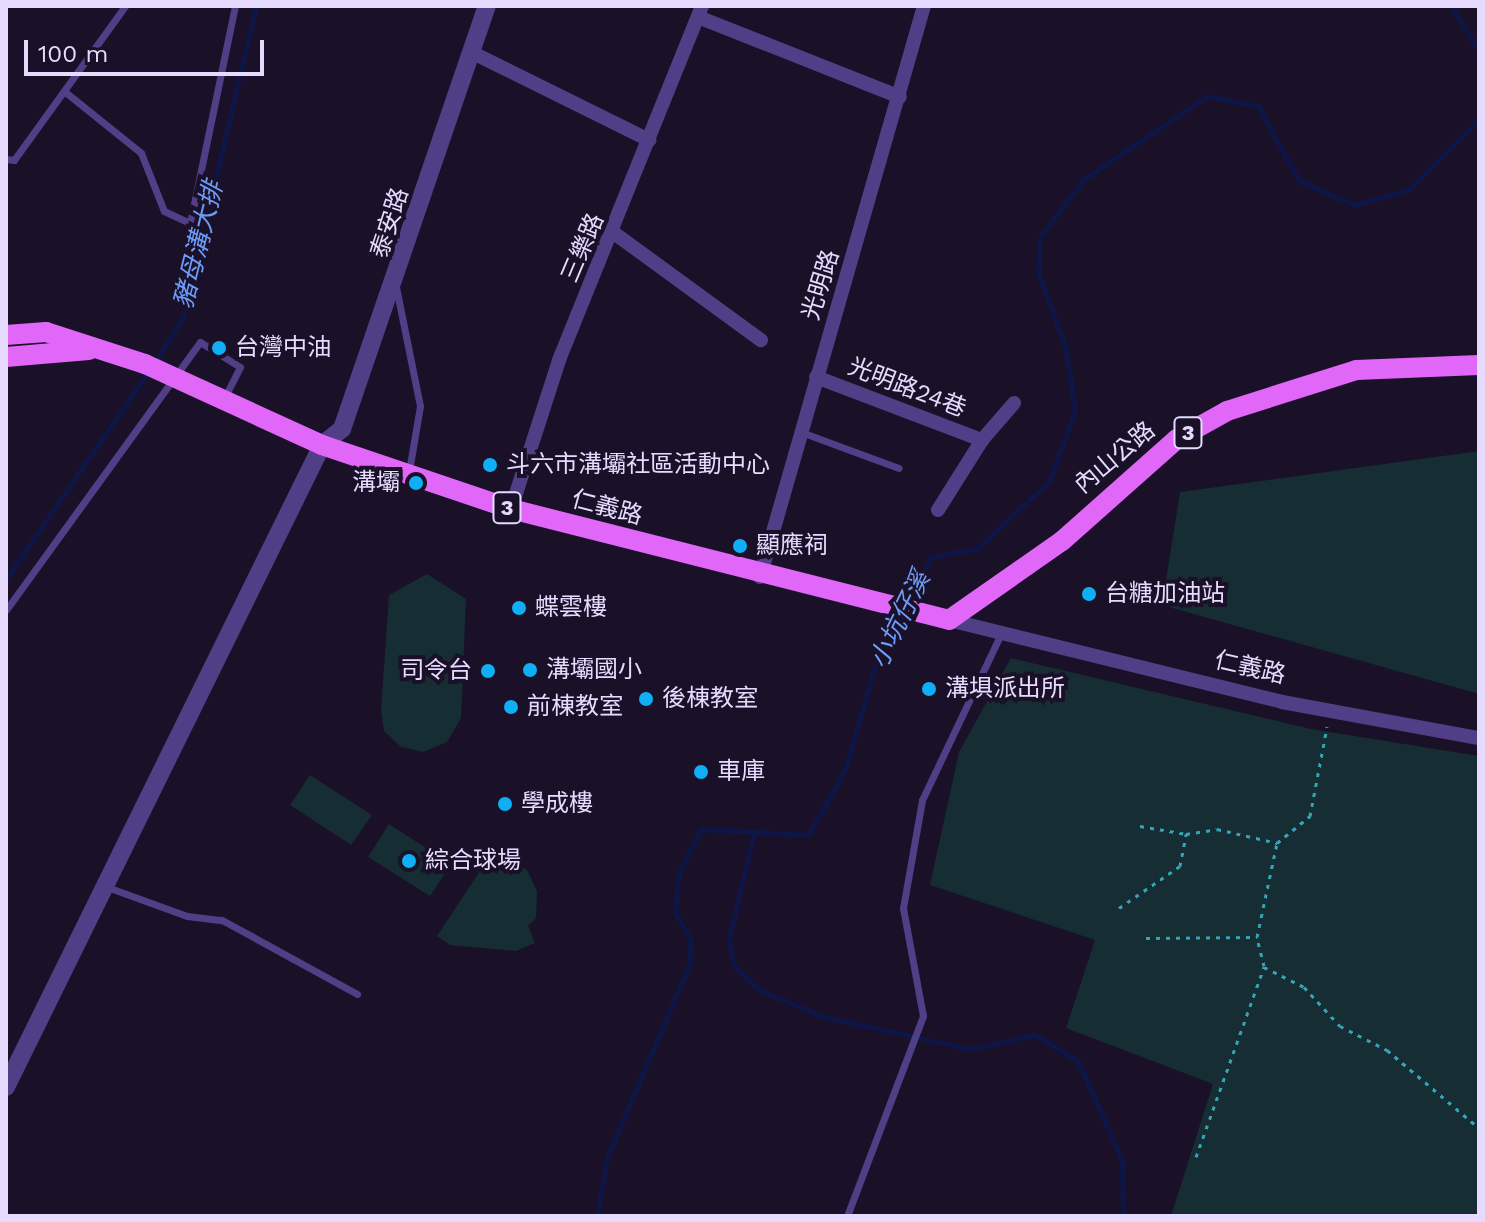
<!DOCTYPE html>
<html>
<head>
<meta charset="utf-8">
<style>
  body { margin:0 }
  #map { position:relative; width:1485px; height:1222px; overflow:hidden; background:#1a1129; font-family:"Work Sans","Noto Sans TC",sans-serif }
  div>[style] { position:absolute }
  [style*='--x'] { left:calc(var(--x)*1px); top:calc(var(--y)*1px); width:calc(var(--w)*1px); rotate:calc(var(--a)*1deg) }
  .green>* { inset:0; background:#152d33 }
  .stream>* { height:5px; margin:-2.5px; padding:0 2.5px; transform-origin:2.5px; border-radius:2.5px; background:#0d1646 }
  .path>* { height:3px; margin-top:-1.5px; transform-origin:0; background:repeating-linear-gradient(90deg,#36a4b7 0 4px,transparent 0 10px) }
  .service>* { height:7px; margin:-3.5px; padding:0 3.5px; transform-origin:3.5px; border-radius:3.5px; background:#503f86 }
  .minor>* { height:14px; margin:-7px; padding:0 7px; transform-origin:7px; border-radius:7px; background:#503f86 }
  .tertiary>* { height:18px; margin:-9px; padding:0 9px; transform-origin:9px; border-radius:9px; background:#503f86 }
  .primary>* { height:20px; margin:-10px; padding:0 10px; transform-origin:10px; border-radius:10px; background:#e167f9 }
  .dots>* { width:22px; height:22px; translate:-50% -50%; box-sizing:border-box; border:4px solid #1a1129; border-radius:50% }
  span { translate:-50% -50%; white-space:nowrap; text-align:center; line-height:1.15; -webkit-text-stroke:8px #1a1129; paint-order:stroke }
  .shield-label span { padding:2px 6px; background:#1a1129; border:2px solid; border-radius:6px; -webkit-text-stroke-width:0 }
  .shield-label { font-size:22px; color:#e6dbfe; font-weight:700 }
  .street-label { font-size:24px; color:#e6dbfe }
  .poi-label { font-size:24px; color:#e6dbfe }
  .left { translate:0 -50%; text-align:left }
  .right { translate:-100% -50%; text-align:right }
  .water-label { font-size:26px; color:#6d9bf9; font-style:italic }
  .frame { position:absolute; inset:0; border:8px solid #e6dbfe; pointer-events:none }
  .scale { position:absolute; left:24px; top:40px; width:240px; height:36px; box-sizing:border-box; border:4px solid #e6dbfe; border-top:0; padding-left:10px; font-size:24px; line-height:28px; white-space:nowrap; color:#e6dbfe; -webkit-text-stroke:6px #1a1129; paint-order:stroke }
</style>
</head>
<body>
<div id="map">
  <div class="green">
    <div style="clip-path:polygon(1479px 451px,1479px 694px,1162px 605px,1180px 492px)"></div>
    <div style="clip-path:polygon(427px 574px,466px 599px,461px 718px,447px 742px,423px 752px,401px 747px,384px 731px,381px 710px,389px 595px)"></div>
    <div style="clip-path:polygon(1011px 658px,1311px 729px,1479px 756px,1479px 1216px,1171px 1216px,1213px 1084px,1066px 1028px,1095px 940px,930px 885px,959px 752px)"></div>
    <div style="clip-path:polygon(310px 775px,372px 815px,351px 845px,290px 805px)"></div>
    <div style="clip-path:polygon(389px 824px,451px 864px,430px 896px,368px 857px)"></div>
    <div style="clip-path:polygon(494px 850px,527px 870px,537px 891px,536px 918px,528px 926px,535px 943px,516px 951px,450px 945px,437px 936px)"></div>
  </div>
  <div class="stream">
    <div style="--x:1451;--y:6;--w:53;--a:58.1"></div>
    <div style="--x:154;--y:364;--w:57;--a:-58.5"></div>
    <div style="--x:184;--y:315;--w:317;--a:-76.9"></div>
    <div style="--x:6;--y:579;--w:251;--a:-55.6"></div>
    <div style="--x:906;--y:605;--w:54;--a:-62.5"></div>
    <div style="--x:931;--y:557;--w:48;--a:-10.8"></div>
    <div style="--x:978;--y:548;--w:98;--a:-43.3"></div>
    <div style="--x:1049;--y:481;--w:75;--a:-69.6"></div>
    <div style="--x:1075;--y:411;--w:63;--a:-98.3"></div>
    <div style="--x:1066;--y:349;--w:82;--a:-110"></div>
    <div style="--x:1038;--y:272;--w:35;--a:-87"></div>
    <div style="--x:1040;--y:237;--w:73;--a:-52.8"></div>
    <div style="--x:1084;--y:179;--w:148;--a:-34"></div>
    <div style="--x:1207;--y:96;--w:52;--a:11.1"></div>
    <div style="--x:1258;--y:106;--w:85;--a:61.3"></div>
    <div style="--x:1299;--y:181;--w:60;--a:23.6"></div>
    <div style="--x:1354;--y:205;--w:56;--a:-15.5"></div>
    <div style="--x:1408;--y:190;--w:100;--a:-45"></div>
    <div style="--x:753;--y:837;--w:104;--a:103.4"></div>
    <div style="--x:729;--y:938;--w:28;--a:80"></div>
    <div style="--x:734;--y:966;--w:35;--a:43"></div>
    <div style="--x:760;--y:990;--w:66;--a:23.1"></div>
    <div style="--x:821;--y:1016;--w:153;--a:12.5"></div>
    <div style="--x:970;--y:1049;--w:66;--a:-12.2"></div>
    <div style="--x:1035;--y:1035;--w:50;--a:31.2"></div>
    <div style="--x:1078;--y:1061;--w:108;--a:66"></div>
    <div style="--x:1122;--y:1160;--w:56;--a:89"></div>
    <div style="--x:597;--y:1216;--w:60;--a:-80.4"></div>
    <div style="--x:607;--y:1157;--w:208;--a:-66.8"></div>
    <div style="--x:689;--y:966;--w:26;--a:-86"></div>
    <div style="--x:691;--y:940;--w:32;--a:-120"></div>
    <div style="--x:675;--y:912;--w:38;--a:-85"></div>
    <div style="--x:678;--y:874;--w:51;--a:-62.9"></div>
    <div style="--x:701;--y:829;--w:107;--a:3.2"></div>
    <div style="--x:808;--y:835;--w:75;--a:-60.4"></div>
    <div style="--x:845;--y:770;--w:115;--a:-73.8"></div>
    <div style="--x:877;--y:660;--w:52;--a:-62.4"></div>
  </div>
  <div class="path">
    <div style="--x:1140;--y:826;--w:47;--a:9.9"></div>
    <div style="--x:1186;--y:834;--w:31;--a:-9"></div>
    <div style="--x:1217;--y:829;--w:62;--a:13.1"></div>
    <div style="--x:1119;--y:908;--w:74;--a:-34.5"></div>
    <div style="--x:1180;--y:866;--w:33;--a:-79"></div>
    <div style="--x:1146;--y:938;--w:111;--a:-0.5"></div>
    <div style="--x:1264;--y:966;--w:30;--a:-104"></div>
    <div style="--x:1257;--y:937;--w:96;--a:-78"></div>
    <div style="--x:1277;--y:843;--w:43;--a:-39.3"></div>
    <div style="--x:1310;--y:816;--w:91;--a:-79.2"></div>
    <div style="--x:1196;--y:1157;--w:202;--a:-70.3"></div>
    <div style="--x:1264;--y:967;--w:45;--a:26.6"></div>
    <div style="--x:1304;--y:987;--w:53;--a:47.3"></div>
    <div style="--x:1340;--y:1026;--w:53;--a:27.1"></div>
    <div style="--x:1387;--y:1050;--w:121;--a:40.3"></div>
  </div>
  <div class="service">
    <div style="--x:64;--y:91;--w:99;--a:38.8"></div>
    <div style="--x:141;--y:153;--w:62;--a:68.4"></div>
    <div style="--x:164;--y:211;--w:29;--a:25"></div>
    <div style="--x:190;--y:223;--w:222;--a:-78.3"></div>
    <div style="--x:6;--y:159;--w:8;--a:7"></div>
    <div style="--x:14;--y:160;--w:190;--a:-54.2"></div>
    <div style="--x:396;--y:287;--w:121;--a:78.6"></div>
    <div style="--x:420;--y:406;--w:66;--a:99.6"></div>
    <div style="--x:801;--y:432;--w:104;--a:20.2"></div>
    <div style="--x:6;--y:610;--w:331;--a:-54.1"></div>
    <div style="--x:200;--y:342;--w:47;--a:32"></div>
    <div style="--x:240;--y:367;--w:36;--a:117"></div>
    <div style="--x:107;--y:887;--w:85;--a:19.9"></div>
    <div style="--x:187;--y:916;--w:35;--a:7"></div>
    <div style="--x:222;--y:920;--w:154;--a:28.7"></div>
    <div style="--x:847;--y:1216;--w:214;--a:-69.2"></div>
    <div style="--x:923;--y:1016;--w:110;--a:-100.5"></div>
    <div style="--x:903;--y:908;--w:110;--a:-80"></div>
    <div style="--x:922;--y:800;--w:182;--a:-64.6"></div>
  </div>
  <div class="minor">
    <div style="--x:698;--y:17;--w:217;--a:21.6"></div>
    <div style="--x:471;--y:52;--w:199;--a:26.3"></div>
    <div style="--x:614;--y:233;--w:182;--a:36.1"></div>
    <div style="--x:816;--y:377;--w:178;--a:20.8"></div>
    <div style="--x:982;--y:440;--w:49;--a:-49.1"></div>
    <div style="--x:511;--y:509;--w:157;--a:-72.1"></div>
    <div style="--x:559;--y:360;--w:382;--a:-68"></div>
    <div style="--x:938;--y:510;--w:83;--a:-57.8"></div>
    <div style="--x:760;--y:577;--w:594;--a:-73.98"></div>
    <div style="--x:949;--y:620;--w:343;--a:13.8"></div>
    <div style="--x:1282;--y:702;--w:200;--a:10.4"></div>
  </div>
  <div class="tertiary">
    <div style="--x:6;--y:1087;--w:716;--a:-63.79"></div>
    <div style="--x:322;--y:445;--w:26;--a:-39"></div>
    <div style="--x:342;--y:429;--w:447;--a:-71.1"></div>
  </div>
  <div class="primary">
    <div style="--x:6;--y:335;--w:40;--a:-4.3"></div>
    <div style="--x:46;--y:332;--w:104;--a:17.9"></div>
    <div style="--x:145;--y:364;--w:195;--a:24.6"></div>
    <div style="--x:322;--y:445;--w:200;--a:18.7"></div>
    <div style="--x:511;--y:509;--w:452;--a:14.2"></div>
    <div style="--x:949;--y:620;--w:138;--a:-35"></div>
    <div style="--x:1062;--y:541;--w:154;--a:-41.6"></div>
    <div style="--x:1177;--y:439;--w:57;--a:-29.2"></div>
    <div style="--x:1227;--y:411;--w:135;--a:-17.6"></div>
    <div style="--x:1356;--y:370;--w:123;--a:-2.3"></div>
    <div style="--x:6;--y:357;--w:83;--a:-4.8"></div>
  </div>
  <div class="dots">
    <div style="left:219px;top:348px;background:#0faef5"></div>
    <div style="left:490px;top:465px;background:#0faef5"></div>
    <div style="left:416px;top:483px;background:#0faef5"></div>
    <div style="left:740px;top:546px;background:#0faef5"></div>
    <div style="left:1089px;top:594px;background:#0faef5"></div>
    <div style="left:519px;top:608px;background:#0faef5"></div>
    <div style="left:530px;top:670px;background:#0faef5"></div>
    <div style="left:488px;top:671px;background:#0faef5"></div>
    <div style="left:929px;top:689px;background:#0faef5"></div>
    <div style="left:646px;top:699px;background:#0faef5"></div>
    <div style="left:511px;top:707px;background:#0faef5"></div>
    <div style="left:701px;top:772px;background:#0faef5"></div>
    <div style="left:505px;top:804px;background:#0faef5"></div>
    <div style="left:409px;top:861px;background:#0faef5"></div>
  </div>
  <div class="shield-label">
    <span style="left:1188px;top:433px">3</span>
    <span style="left:507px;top:508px">3</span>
  </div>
  <div class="street-label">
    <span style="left:390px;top:223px;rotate:-72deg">泰安路</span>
    <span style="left:583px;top:248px;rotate:-67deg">三樂路</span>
    <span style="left:821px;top:285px;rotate:-73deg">光明路</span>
    <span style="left:907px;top:388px;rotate:21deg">光明路24巷</span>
    <span style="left:1115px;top:458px;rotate:-40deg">內山公路</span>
    <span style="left:607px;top:508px;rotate:15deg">仁義路</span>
    <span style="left:1250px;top:668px;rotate:13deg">仁義路</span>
  </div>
  <div class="poi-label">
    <span class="left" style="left:235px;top:348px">台灣中油</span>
    <span class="left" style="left:506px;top:465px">斗六市溝壩社區活動中心</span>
    <span class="right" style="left:400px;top:483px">溝壩</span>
    <span class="left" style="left:756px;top:546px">顯應祠</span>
    <span class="left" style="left:1105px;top:594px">台糖加油站</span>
    <span class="left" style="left:535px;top:608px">蝶雲樓</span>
    <span class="left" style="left:546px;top:670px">溝壩國小</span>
    <span class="right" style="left:472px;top:671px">司令台</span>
    <span class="left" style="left:945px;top:689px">溝埧派出所</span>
    <span class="left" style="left:662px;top:699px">後棟教室</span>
    <span class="left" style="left:527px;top:707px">前棟教室</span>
    <span class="left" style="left:717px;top:772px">車庫</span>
    <span class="left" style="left:521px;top:804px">學成樓</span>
    <span class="left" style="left:425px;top:861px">綜合球場</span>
  </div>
  <div class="water-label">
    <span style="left:199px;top:245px;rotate:-76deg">豬母溝大排</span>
    <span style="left:900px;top:620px;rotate:-64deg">小坑仔溪</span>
  </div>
  <div class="frame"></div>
  <div class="scale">100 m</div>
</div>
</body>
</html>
